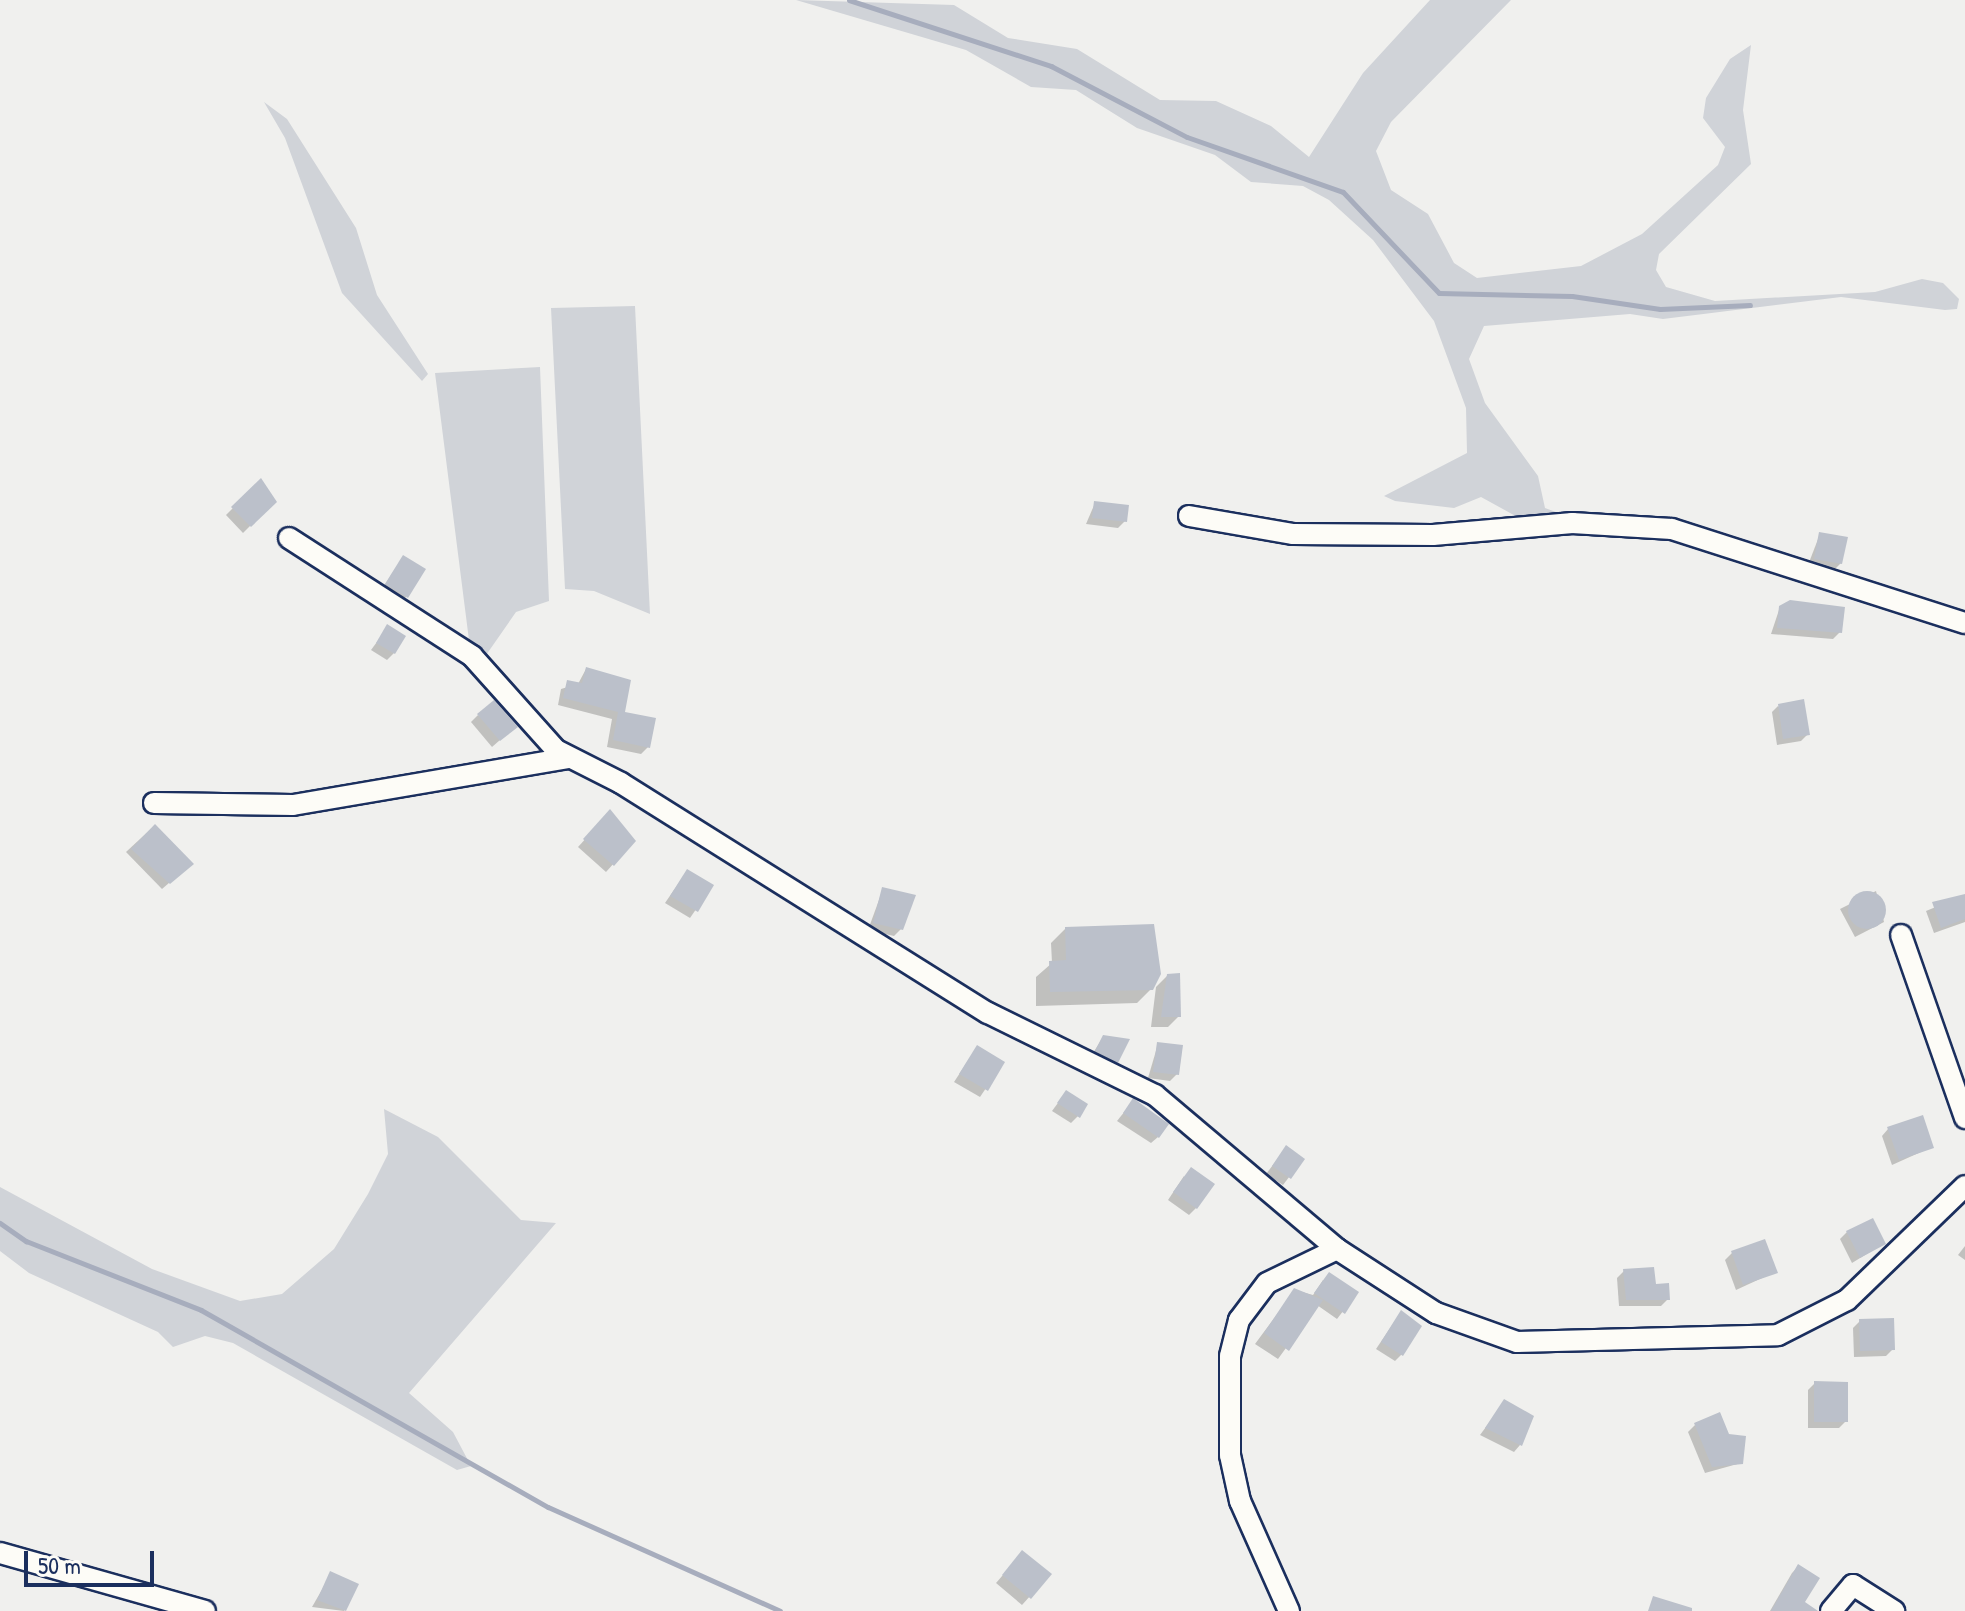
<!DOCTYPE html>
<html>
<head>
<meta charset="utf-8">
<style>
  body { margin:0 }
  #map { position:relative; width:1965px; height:1611px; overflow:hidden; background:#f0f0ee; font-family:"Patrick Hand",sans-serif }
  div>[style] { position:absolute }
  [style*='--x'] { left:calc(var(--x)*1px); top:calc(var(--y)*1px); width:calc(var(--w)*1px); rotate:calc(var(--a)*1deg) }
  .green>* { inset:0; background:#d0d3d8 }
  .shadow>* { inset:0; background:#0003 }
  .stream>* { height:5px; margin:-2.5px; padding:0 2.5px; transform-origin:2.5px; border-radius:2.5px; background:#a7adbd }
  .building>* { inset:0; background:#bbc0ca }
  .round { border-radius:50% }
  .roads { filter:drop-shadow(2px 0 #1b2f5e) drop-shadow(-2px 0 #1b2f5e) drop-shadow(0 2px #1b2f5e) drop-shadow(0 -2px #1b2f5e) }
  .minor>* { height:20px; margin:-10px; padding:0 10px; transform-origin:10px; border-radius:10px; background:#fdfcf7 }
  span { translate:-50% -50%; white-space:nowrap; text-align:center; line-height:1.15; -webkit-text-stroke:8px #fdfcf7; paint-order:stroke }
  .scale { position:absolute; left:24px; top:1551px; width:130px; height:36px; box-sizing:border-box; border:4px solid #1b2f5e; border-top:0; padding-left:10px; font-size:24px; line-height:28px; white-space:nowrap; color:#1b2f5e; -webkit-text-stroke:6px #fdfcf7; paint-order:stroke }
</style>
</head>
<body>
<div id="map">
  <div class="green">
    <div style="clip-path:polygon(796px 0,954px 5px,1008px 38px,1077px 49px,1160px 100px,1216px 101px,1271px 126px,1309px 157px,1363px 73px,1430px 0,1511px 0,1391px 122px,1376px 151px,1391px 190px,1428px 214px,1454px 263px,1477px 278px,1581px 266px,1642px 234px,1718px 165px,1725px 147px,1703px 118px,1706px 98px,1730px 59px,1751px 45px,1743px 110px,1751px 164px,1659px 254px,1656px 270px,1666px 287px,1715px 301px,1875px 292px,1922px 279px,1943px 283px,1959px 299px,1957px 309px,1945px 310px,1841px 297px,1663px 319px,1630px 314px,1484px 326px,1469px 359px,1485px 403px,1538px 476px,1545px 508px,1572px 518px,1532px 525px,1481px 497px,1454px 508px,1395px 501px,1384px 496px,1467px 453px,1466px 408px,1434px 321px,1373px 240px,1329px 200px,1303px 186px,1251px 182px,1215px 155px,1137px 128px,1076px 90px,1031px 87px,966px 50px)"></div>
    <div style="clip-path:polygon(264px 102px,287px 119px,356px 228px,377px 295px,428px 374px,422px 381px,342px 293px,285px 138px)"></div>
    <div style="clip-path:polygon(635px 306px,650px 614px,594px 591px,565px 589px,551px 308px)"></div>
    <div style="clip-path:polygon(540px 367px,549px 601px,516px 612px,484px 658px,470px 648px,435px 373px)"></div>
    <div style="clip-path:polygon(384px 1109px,438px 1137px,521px 1220px,556px 1223px,409px 1393px,453px 1432px,471px 1466px,457px 1470px,233px 1343px,205px 1336px,173px 1347px,158px 1332px,29px 1273px,0 1251px,0 1187px,152px 1269px,240px 1301px,282px 1294px,334px 1249px,368px 1194px,388px 1154px)"></div>
  </div>
  <div class="shadow">
    <div style="clip-path:polygon(260px 481px,274px 502px,243px 533px,226px 515px)"></div>
    <div style="clip-path:polygon(1095px 503px,1125px 521px,1118px 528px,1086px 524px)"></div>
    <div style="clip-path:polygon(1820px 534px,1841px 563px,1834px 570px,1808px 565px)"></div>
    <div style="clip-path:polygon(403px 557px,406px 597px,399px 604px,380px 592px)"></div>
    <div style="clip-path:polygon(1780px 607px,1840px 632px,1833px 639px,1771px 634px)"></div>
    <div style="clip-path:polygon(388px 627px,394px 653px,387px 660px,371px 650px)"></div>
    <div style="clip-path:polygon(586px 669px,648px 747px,641px 754px,607px 747px,612px 719px,558px 705px,561px 689px,578px 684px)"></div>
    <div style="clip-path:polygon(1778px 706px,1808px 734px,1801px 741px,1777px 745px,1772px 712px)"></div>
    <div style="clip-path:polygon(478px 715px,508px 733px,492px 747px,471px 722px)"></div>
    <div style="clip-path:polygon(610px 812px,633px 842px,606px 872px,578px 847px)"></div>
    <div style="clip-path:polygon(154px 826px,184px 870px,162px 889px,126px 852px)"></div>
    <div style="clip-path:polygon(687px 871px,712px 886px,690px 918px,665px 903px)"></div>
    <div style="clip-path:polygon(883px 889px,901px 929px,894px 936px,868px 930px)"></div>
    <div style="clip-path:polygon(1876px 891px,1884px 922px,1855px 937px,1840px 909px)"></div>
    <div style="clip-path:polygon(1965px 895px,1965px 922px,1934px 933px,1926px 911px)"></div>
    <div style="clip-path:polygon(1066px 928px,1151px 989px,1137px 1003px,1036px 1006px,1036px 977px,1052px 963px,1051px 943px)"></div>
    <div style="clip-path:polygon(1167px 976px,1179px 1016px,1168px 1027px,1151px 1027px,1156px 987px)"></div>
    <div style="clip-path:polygon(1103px 1037px,1117px 1061px,1110px 1068px,1090px 1058px)"></div>
    <div style="clip-path:polygon(1158px 1044px,1177px 1074px,1170px 1081px,1148px 1078px)"></div>
    <div style="clip-path:polygon(977px 1047px,1003px 1063px,980px 1097px,954px 1082px)"></div>
    <div style="clip-path:polygon(1066px 1092px,1078px 1116px,1071px 1123px,1052px 1111px)"></div>
    <div style="clip-path:polygon(1133px 1101px,1158px 1137px,1151px 1143px,1117px 1121px)"></div>
    <div style="clip-path:polygon(1888px 1129px,1932px 1147px,1892px 1165px,1882px 1136px)"></div>
    <div style="clip-path:polygon(1286px 1148px,1302px 1160px,1283px 1185px,1266px 1174px)"></div>
    <div style="clip-path:polygon(1184px 1176px,1196px 1208px,1189px 1215px,1168px 1200px)"></div>
    <div style="clip-path:polygon(1847px 1232px,1883px 1244px,1852px 1263px,1840px 1239px)"></div>
    <div style="clip-path:polygon(1965px 1246px,1965px 1260px,1958px 1255px)"></div>
    <div style="clip-path:polygon(1732px 1253px,1775px 1272px,1736px 1290px,1725px 1260px)"></div>
    <div style="clip-path:polygon(1624px 1271px,1654px 1286px,1668px 1299px,1661px 1306px,1619px 1306px,1617px 1278px)"></div>
    <div style="clip-path:polygon(1323px 1280px,1357px 1293px,1337px 1319px,1317px 1305px,1278px 1359px,1255px 1344px,1295px 1290px,1313px 1295px)"></div>
    <div style="clip-path:polygon(1401px 1312px,1402px 1354px,1395px 1361px,1376px 1349px)"></div>
    <div style="clip-path:polygon(1860px 1321px,1893px 1349px,1886px 1356px,1854px 1357px,1853px 1328px)"></div>
    <div style="clip-path:polygon(1815px 1383px,1846px 1421px,1839px 1428px,1808px 1428px,1808px 1390px)"></div>
    <div style="clip-path:polygon(1505px 1401px,1520px 1445px,1514px 1452px,1480px 1435px)"></div>
    <div style="clip-path:polygon(1695px 1425px,1741px 1463px,1705px 1473px,1688px 1432px)"></div>
    <div style="clip-path:polygon(1016px 1560px,1049px 1575px,1022px 1605px,996px 1583px)"></div>
    <div style="clip-path:polygon(1798px 1567px,1804px 1611px,1770px 1611px,1792px 1573px)"></div>
    <div style="clip-path:polygon(331px 1574px,356px 1585px,344px 1611px,312px 1607px)"></div>
  </div>
  <div class="stream">
    <div style="--x:849;--y:0;--w:213;--a:18.1"></div>
    <div style="--x:1051;--y:66;--w:153;--a:27.6"></div>
    <div style="--x:1187;--y:137;--w:165;--a:19.4"></div>
    <div style="--x:1343;--y:192;--w:139;--a:46.5"></div>
    <div style="--x:1439;--y:293;--w:133;--a:1.3"></div>
    <div style="--x:1572;--y:296;--w:89;--a:8.4"></div>
    <div style="--x:1660;--y:309;--w:90;--a:-2.5"></div>
    <div style="--x:0;--y:1223;--w:32;--a:35"></div>
    <div style="--x:26;--y:1241;--w:188;--a:21.5"></div>
    <div style="--x:201;--y:1310;--w:399;--a:29.6"></div>
    <div style="--x:548;--y:1507;--w:254;--a:24.1"></div>
  </div>
  <div class="building">
    <div style="clip-path:polygon(261px 478px,277px 502px,251px 527px,231px 507px)"></div>
    <div style="clip-path:polygon(1094px 501px,1129px 505px,1127px 522px,1092px 518px)"></div>
    <div style="clip-path:polygon(1819px 532px,1848px 537px,1842px 564px,1814px 559px)"></div>
    <div style="clip-path:polygon(403px 555px,426px 569px,408px 598px,385px 584px)"></div>
    <div style="clip-path:polygon(1790px 600px,1845px 607px,1842px 633px,1777px 628px,1779px 606px)"></div>
    <div style="clip-path:polygon(387px 624px,406px 636px,395px 654px,376px 643px)"></div>
    <div style="clip-path:polygon(586px 667px,631px 680px,625px 712px,656px 718px,650px 748px,613px 740px,618px 712px,563px 698px,567px 680px,582px 683px)"></div>
    <div style="clip-path:polygon(1804px 699px,1810px 735px,1783px 739px,1778px 704px)"></div>
    <div style="clip-path:polygon(494px 700px,518px 727px,500px 741px,477px 714px)"></div>
    <div style="clip-path:polygon(610px 809px,636px 841px,614px 866px,583px 839px)"></div>
    <div style="clip-path:polygon(155px 824px,194px 864px,170px 884px,131px 849px)"></div>
    <div style="clip-path:polygon(687px 869px,714px 885px,698px 912px,670px 896px)"></div>
    <div style="clip-path:polygon(882px 887px,916px 895px,903px 930px,873px 923px)"></div>
    <div class="round" style="left:1848px;top:891px;width:38px;height:38px"></div>
    <div style="clip-path:polygon(1965px 894px,1965px 919px,1941px 928px,1932px 902px)"></div>
    <div style="clip-path:polygon(1154px 924px,1161px 974px,1153px 990px,1050px 992px,1049px 961px,1066px 960px,1065px 927px)"></div>
    <div style="clip-path:polygon(1180px 973px,1181px 1017px,1161px 1017px,1167px 974px)"></div>
    <div style="clip-path:polygon(1103px 1035px,1130px 1039px,1118px 1063px,1095px 1051px)"></div>
    <div style="clip-path:polygon(1157px 1042px,1183px 1045px,1179px 1075px,1153px 1072px)"></div>
    <div style="clip-path:polygon(977px 1045px,1005px 1062px,988px 1091px,959px 1074px)"></div>
    <div style="clip-path:polygon(1066px 1090px,1088px 1104px,1080px 1118px,1057px 1103px)"></div>
    <div style="clip-path:polygon(1133px 1098px,1169px 1124px,1159px 1138px,1123px 1113px)"></div>
    <div style="clip-path:polygon(1923px 1115px,1934px 1148px,1899px 1160px,1887px 1127px)"></div>
    <div style="clip-path:polygon(1286px 1145px,1305px 1159px,1291px 1179px,1272px 1166px)"></div>
    <div style="clip-path:polygon(1191px 1167px,1215px 1184px,1197px 1209px,1173px 1192px)"></div>
    <div style="clip-path:polygon(1873px 1218px,1886px 1244px,1860px 1258px,1846px 1231px)"></div>
    <div style="clip-path:polygon(1765px 1239px,1778px 1273px,1743px 1285px,1731px 1251px)"></div>
    <div style="clip-path:polygon(1654px 1267px,1656px 1284px,1669px 1283px,1670px 1300px,1626px 1300px,1623px 1269px)"></div>
    <div style="clip-path:polygon(1329px 1272px,1359px 1292px,1345px 1314px,1314px 1293px)"></div>
    <div style="clip-path:polygon(1294px 1288px,1323px 1300px,1289px 1351px,1264px 1333px)"></div>
    <div style="clip-path:polygon(1401px 1310px,1422px 1326px,1403px 1356px,1381px 1342px)"></div>
    <div style="clip-path:polygon(1894px 1318px,1895px 1350px,1860px 1351px,1859px 1319px)"></div>
    <div style="clip-path:polygon(1814px 1381px,1848px 1382px,1848px 1422px,1814px 1422px)"></div>
    <div style="clip-path:polygon(1504px 1399px,1534px 1416px,1522px 1446px,1485px 1428px)"></div>
    <div style="clip-path:polygon(1720px 1412px,1729px 1434px,1746px 1436px,1743px 1464px,1712px 1467px,1694px 1423px)"></div>
    <div style="clip-path:polygon(1022px 1550px,1052px 1574px,1031px 1599px,1002px 1575px)"></div>
    <div style="clip-path:polygon(1798px 1564px,1820px 1578px,1805px 1602px,1818px 1611px,1771px 1611px)"></div>
    <div style="clip-path:polygon(330px 1571px,359px 1584px,346px 1611px,317px 1600px)"></div>
    <div style="clip-path:polygon(1653px 1596px,1692px 1608px,1692px 1611px,1648px 1611px)"></div>
  </div>
  <div class="roads">
    <div class="minor">
      <div style="--x:1189;--y:516;--w:106;--a:9.8"></div>
      <div style="--x:1293;--y:534;--w:140;--a:0.4"></div>
      <div style="--x:1433;--y:535;--w:140;--a:-4.9"></div>
      <div style="--x:1572;--y:523;--w:100;--a:3.4"></div>
      <div style="--x:1672;--y:529;--w:308;--a:17.8"></div>
      <div style="--x:289;--y:538;--w:218;--a:32.8"></div>
      <div style="--x:472;--y:656;--w:126;--a:48.2"></div>
      <div style="--x:556;--y:750;--w:73;--a:26.9"></div>
      <div style="--x:621;--y:783;--w:433;--a:32.1"></div>
      <div style="--x:988;--y:1013;--w:186;--a:26.2"></div>
      <div style="--x:1155;--y:1095;--w:238;--a:40.2"></div>
      <div style="--x:154;--y:803;--w:139;--a:0.8"></div>
      <div style="--x:293;--y:805;--w:280;--a:-9.7"></div>
      <div style="--x:1901;--y:935;--w:194;--a:70.7"></div>
      <div style="--x:0;--y:1553;--w:213;--a:15.8"></div>
      <div style="--x:1289;--y:1611;--w:120;--a:-114"></div>
      <div style="--x:1240;--y:1501;--w:47;--a:-102.3"></div>
      <div style="--x:1230;--y:1455;--w:99;--a:-90"></div>
      <div style="--x:1230;--y:1356;--w:37;--a:-76"></div>
      <div style="--x:1239;--y:1320;--w:46;--a:-52.9"></div>
      <div style="--x:1267;--y:1283;--w:78;--a:-25.9"></div>
      <div style="--x:1337;--y:1249;--w:118;--a:32.9"></div>
      <div style="--x:1436;--y:1313;--w:86;--a:19.7"></div>
      <div style="--x:1517;--y:1342;--w:261;--a:-1.5"></div>
      <div style="--x:1778;--y:1335;--w:77;--a:-26.9"></div>
      <div style="--x:1847;--y:1300;--w:164;--a:-44"></div>
      <div style="--x:1831;--y:1611;--w:34;--a:-50"></div>
      <div style="--x:1853;--y:1585;--w:49;--a:32.4"></div>
    </div>
  </div>
  <div class="scale">50 m</div>
</div>
</body>
</html>
